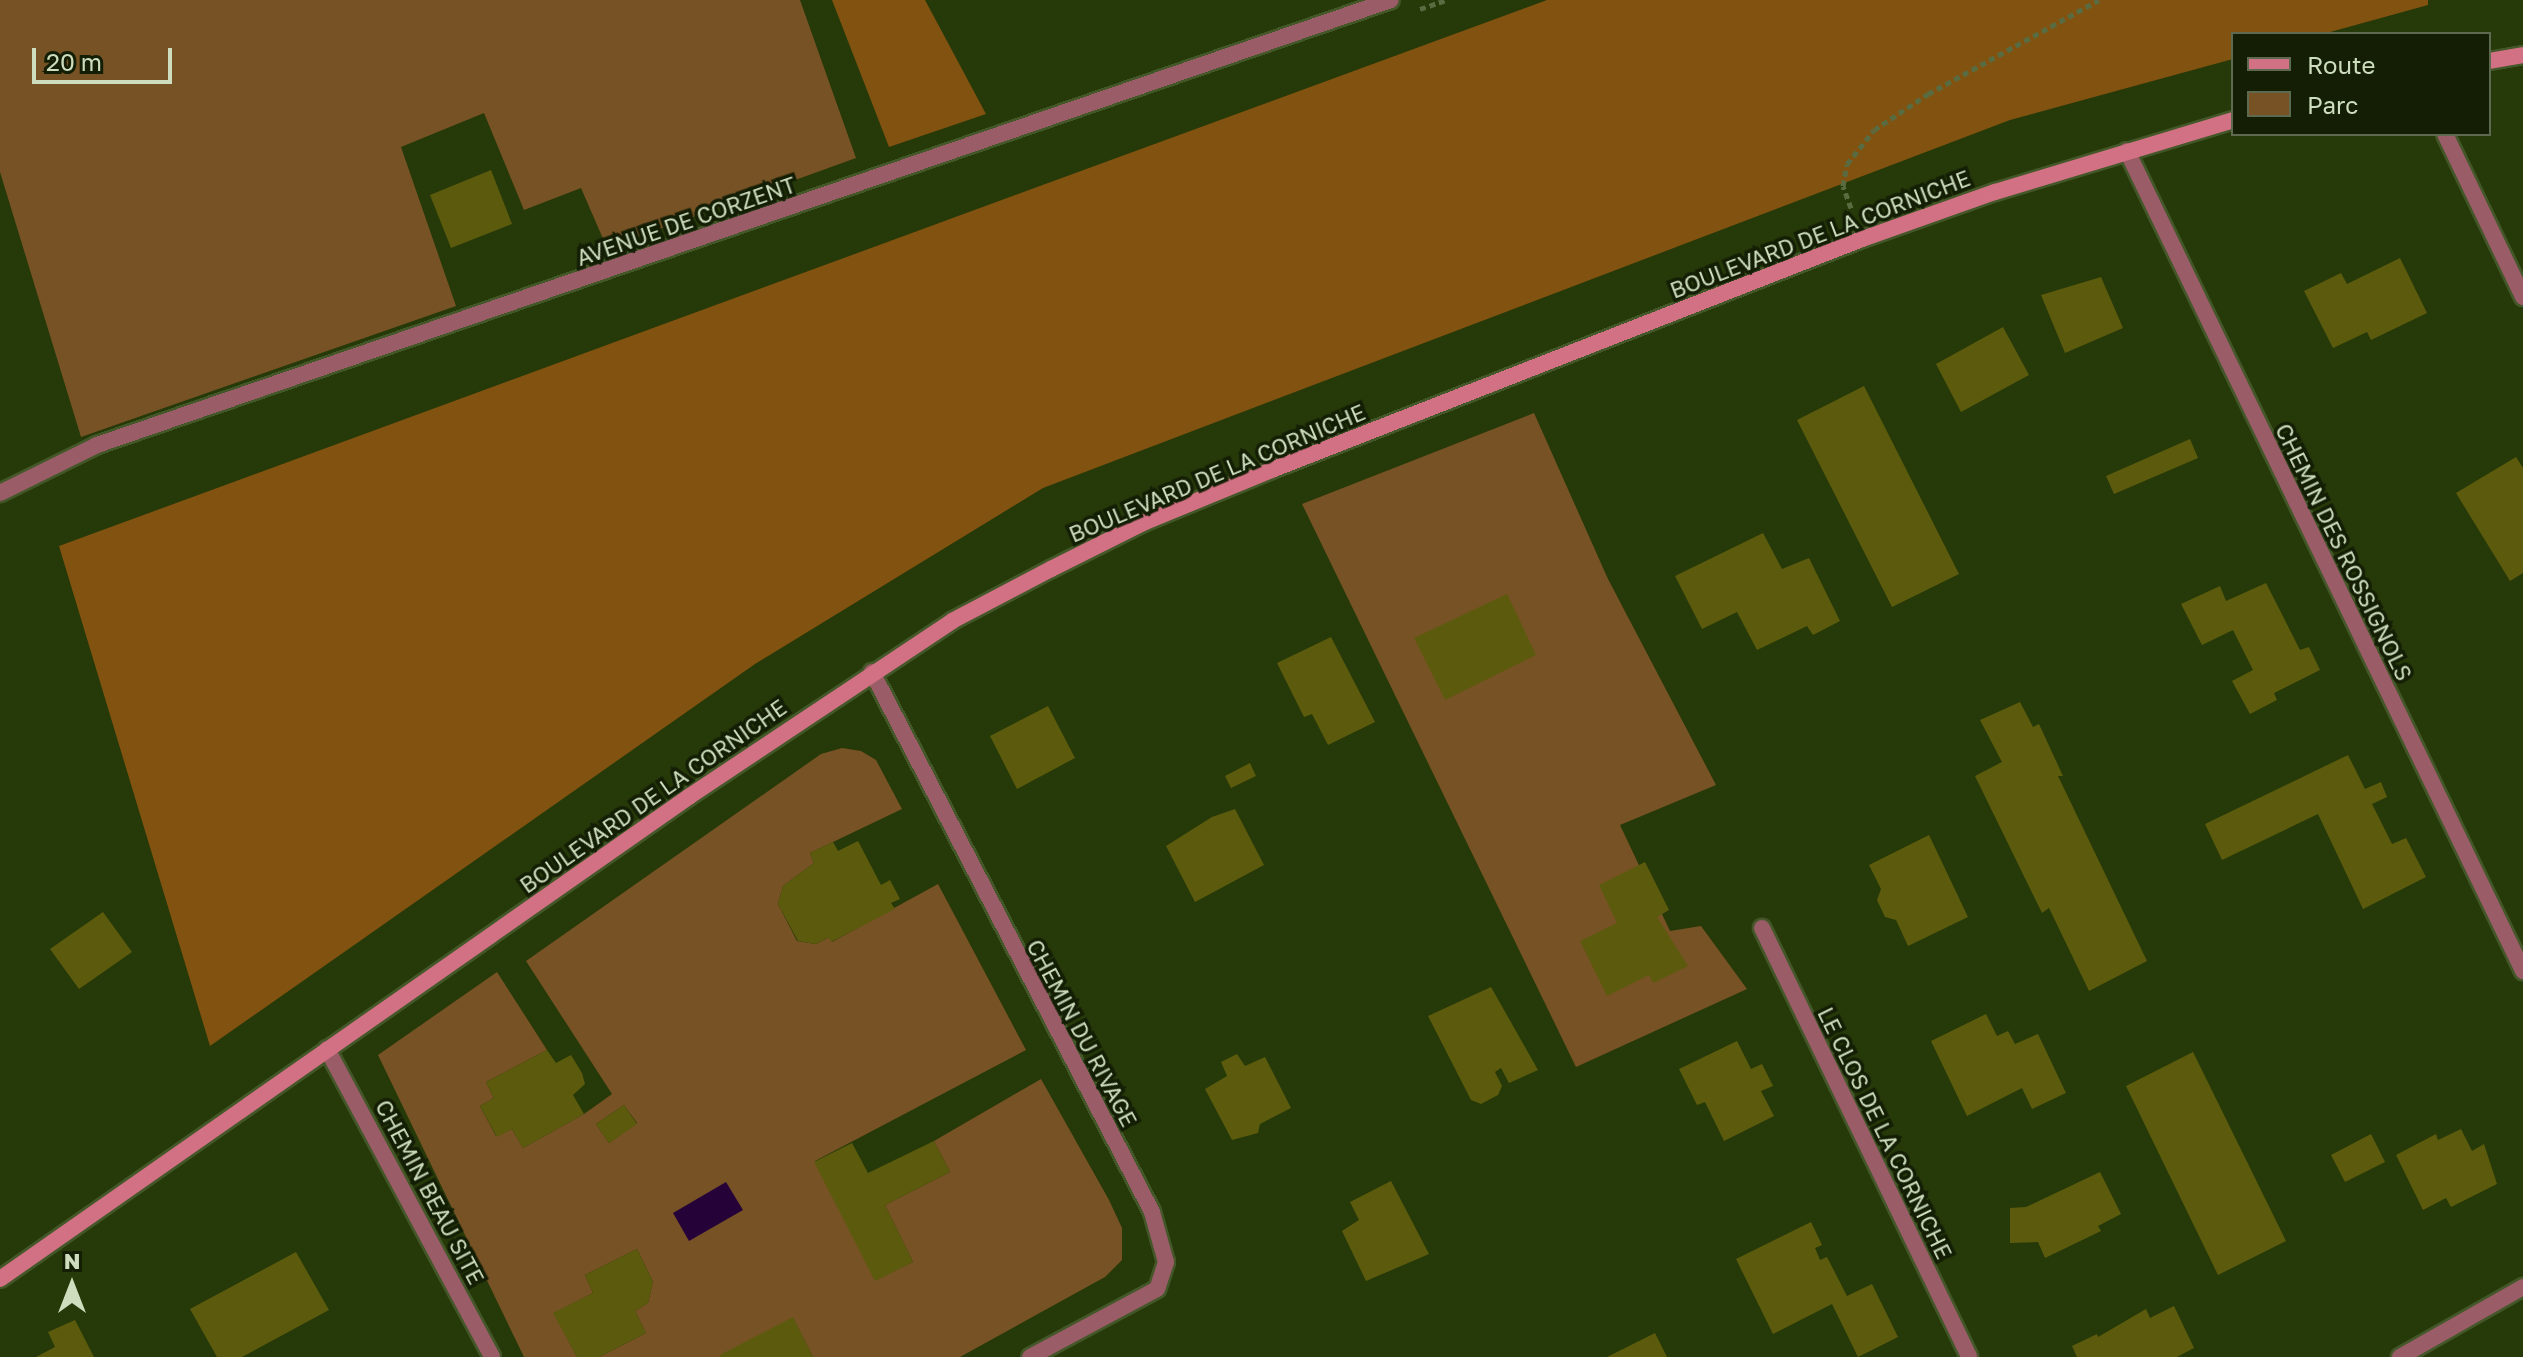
<!DOCTYPE html>
<html>
<head>
<meta charset="utf-8">
<style>
  body { margin:0 }
  #map { position:relative; width:2523px; height:1357px; overflow:hidden; background:#263908; font-family:"Golos Text",sans-serif }
  div>[style] { position:absolute }
  [style*='--x'] { left:calc(var(--x)*1px); top:calc(var(--y)*1px); width:calc(var(--w)*1px); rotate:calc(var(--a)*1deg) }
  .green>* { inset:0; background:#775225 }
  .forest>* { inset:0; background:#815210 }
  .water>* { inset:0; background:#250339 }
  .building>* { inset:0; background:#5c5b0d }
  .path>* { height:5px; margin-top:-2.5px; transform-origin:0; background:repeating-linear-gradient(90deg,#596b40 0 6px,transparent 0 10px) }
  .roads { filter:drop-shadow(2px 0 #445729) drop-shadow(-2px 0 #445729) drop-shadow(0 2px #445729) drop-shadow(0 -2px #445729) }
  .street>* { height:16px; margin:-8px; padding:0 8px; transform-origin:8px; border-radius:8px; background:#9a5c67 }
  .secondary>* { height:16px; margin:-8px; padding:0 8px; transform-origin:8px; border-radius:8px; background:#d37184 }
  span { translate:-50% -50%; white-space:nowrap; text-align:center; line-height:1.15; -webkit-text-stroke:7px #131e05; paint-order:stroke }
  .street-label { font-size:22px; color:#cdddbd }
  .legend { position:absolute; left:2231px; top:32px; width:260px; height:104px; box-sizing:border-box; background:#131e05; border:2px solid #5d6a4f; margin:0; padding:10px 14px; list-style:none; font-size:24px; color:#cdddbd }
  .legend li { display:flex; align-items:center; gap:16px; height:40px }
  .legend b { width:40px; border:2px solid #5d6a4f }
  .north { position:absolute; left:32px; top:1245px; width:80px; height:80px; -webkit-text-stroke:6px #131e05; paint-order:stroke; rotate:0deg; font-size:22px; font-weight:700; line-height:32px; text-align:center; color:#cdddbd }
  .north::after { content:''; display:block; margin:auto; width:28px; height:36px; background:#cdddbd; clip-path:polygon(50% 0,100% 100%,50% 72%,0 100%) }
  .scale { position:absolute; left:32px; top:48px; width:140px; height:36px; box-sizing:border-box; border:4px solid #cdddbd; border-top:0; padding-left:10px; font-size:24px; line-height:28px; white-space:nowrap; color:#cdddbd; -webkit-text-stroke:6px #131e05; paint-order:stroke }
</style>
</head>
<body>
<div id="map">
  <div class="green">
    <div style="clip-path:polygon(0 0,800px 0,856px 158px,607px 248px,581px 188px,524px 210px,484px 113px,401px 147px,456px 306px,81px 437px,0 172px)"></div>
    <div style="clip-path:polygon(1534px 413px,1608px 579px,1716px 785px,1620px 825px,1670px 931px,1701px 926px,1747px 989px,1576px 1067px,1302px 504px)"></div>
    <div style="clip-path:polygon(evenodd,842px 748px,861px 751px,876px 760px,902px 809px,810px 853px,814px 863px,783px 886px,778px 904px,797px 941px,816px 944px,829px 937px,832px 942px,938px 884px,1026px 1050px,815px 1161px,875px 1280px,913px 1262px,885px 1205px,950px 1172px,934px 1141px,1041px 1079px,1109px 1200px,1122px 1228px,1122px 1260px,1105px 1277px,960px 1357px,813px 1357px,793px 1318px,721px 1357px,599px 1357px,646px 1333px,635px 1311px,648px 1303px,653px 1282px,637px 1249px,585px 1275px,593px 1293px,554px 1313px,577px 1357px,524px 1357px,378px 1055px,497px 972px,547px 1050px,486px 1082px,494px 1098px,480px 1106px,496px 1136px,512px 1129px,523px 1148px,584px 1114px,612px 1094px,526px 961px,821px 754px,842px 748px,624px 1105px,637px 1123px,609px 1143px,596px 1124px,624px 1105px)"></div>
  </div>
  <div class="forest">
    <div style="clip-path:polygon(832px 0,925px 0,986px 114px,889px 147px)"></div>
    <div style="clip-path:polygon(1547px 0,2428px 0,2428px 5px,2323px 34px,2233px 34px,2233px 59px,2010px 120px,1043px 488px,755px 664px,210px 1046px,59px 546px)"></div>
  </div>
  <div class="water">
    <div style="clip-path:polygon(726px 1182px,743px 1210px,689px 1241px,673px 1213px)"></div>
  </div>
  <div class="building">
    <div style="clip-path:polygon(491px 170px,512px 224px,451px 248px,430px 195px)"></div>
    <div style="clip-path:polygon(2400px 258px,2427px 313px,2371px 340px,2367px 332px,2333px 348px,2304px 291px,2341px 273px,2347px 284px)"></div>
    <div style="clip-path:polygon(2101px 277px,2123px 328px,2065px 353px,2041px 295px)"></div>
    <div style="clip-path:polygon(2003px 327px,2029px 375px,1961px 412px,1936px 364px)"></div>
    <div style="clip-path:polygon(1864px 386px,1959px 574px,1892px 607px,1797px 420px)"></div>
    <div style="clip-path:polygon(2190px 439px,2198px 458px,2114px 494px,2106px 476px)"></div>
    <div style="clip-path:polygon(2516px 457px,2523px 468px,2523px 573px,2510px 581px,2456px 493px)"></div>
    <div style="clip-path:polygon(1763px 533px,1782px 569px,1809px 558px,1840px 621px,1813px 635px,1807px 626px,1757px 650px,1737px 612px,1702px 629px,1675px 576px)"></div>
    <div style="clip-path:polygon(2266px 583px,2300px 650px,2309px 647px,2320px 670px,2274px 693px,2277px 700px,2250px 714px,2232px 681px,2253px 670px,2233px 630px,2202px 645px,2181px 604px,2220px 586px,2226px 601px)"></div>
    <div style="clip-path:polygon(1507px 594px,1536px 655px,1445px 700px,1414px 638px)"></div>
    <div style="clip-path:polygon(1331px 637px,1375px 722px,1328px 745px,1312px 714px,1304px 717px,1277px 663px)"></div>
    <div style="clip-path:polygon(2020px 702px,2033px 727px,2039px 724px,2063px 776px,2058px 776px,2147px 961px,2089px 991px,2049px 908px,2042px 913px,1975px 776px,2002px 762px,1980px 720px)"></div>
    <div style="clip-path:polygon(1048px 706px,1075px 758px,1017px 789px,990px 736px)"></div>
    <div style="clip-path:polygon(2348px 755px,2365px 789px,2381px 782px,2387px 797px,2372px 804px,2392px 844px,2406px 838px,2426px 877px,2363px 909px,2318px 814px,2222px 860px,2205px 824px)"></div>
    <div style="clip-path:polygon(1250px 763px,1256px 776px,1231px 788px,1225px 776px)"></div>
    <div style="clip-path:polygon(1235px 809px,1264px 865px,1195px 902px,1166px 846px,1212px 817px)"></div>
    <div style="clip-path:polygon(1929px 835px,1968px 917px,1908px 946px,1896px 920px,1885px 917px,1877px 900px,1881px 889px,1869px 865px)"></div>
    <div style="clip-path:polygon(858px 841px,881px 885px,890px 880px,900px 899px,891px 903px,895px 909px,831px 942px,829px 937px,816px 944px,798px 941px,778px 904px,783px 886px,814px 863px,810px 853px,833px 842px,838px 851px)"></div>
    <div style="clip-path:polygon(1645px 862px,1669px 910px,1657px 917px,1688px 966px,1653px 983px,1649px 975px,1607px 996px,1580px 941px,1617px 923px,1599px 885px)"></div>
    <div style="clip-path:polygon(103px 912px,132px 952px,79px 989px,50px 949px)"></div>
    <div style="clip-path:polygon(1491px 987px,1538px 1070px,1509px 1083px,1501px 1068px,1495px 1072px,1502px 1086px,1498px 1095px,1481px 1104px,1471px 1100px,1428px 1016px)"></div>
    <div style="clip-path:polygon(1986px 1014px,1997px 1036px,2008px 1031px,2015px 1044px,2038px 1034px,2066px 1093px,2032px 1109px,2022px 1088px,1967px 1116px,1931px 1041px)"></div>
    <div style="clip-path:polygon(1737px 1041px,1751px 1069px,1762px 1064px,1773px 1086px,1761px 1091px,1774px 1116px,1724px 1141px,1705px 1102px,1697px 1105px,1679px 1069px)"></div>
    <div style="clip-path:polygon(547px 1050px,556px 1063px,571px 1055px,582px 1073px,585px 1084px,573px 1095px,584px 1114px,523px 1148px,512px 1129px,497px 1137px,480px 1106px,494px 1098px,486px 1082px)"></div>
    <div style="clip-path:polygon(2193px 1052px,2286px 1241px,2218px 1275px,2126px 1086px)"></div>
    <div style="clip-path:polygon(1237px 1054px,1245px 1066px,1265px 1057px,1291px 1108px,1260px 1124px,1258px 1133px,1232px 1140px,1205px 1089px,1227px 1076px,1221px 1062px)"></div>
    <div style="clip-path:polygon(624px 1105px,637px 1124px,609px 1143px,596px 1124px)"></div>
    <div style="clip-path:polygon(2461px 1129px,2472px 1151px,2484px 1144px,2497px 1184px,2451px 1207px,2446px 1198px,2423px 1210px,2396px 1155px,2436px 1134px,2438px 1140px)"></div>
    <div style="clip-path:polygon(2371px 1134px,2385px 1162px,2345px 1182px,2331px 1155px)"></div>
    <div style="clip-path:polygon(934px 1141px,950px 1172px,885px 1205px,913px 1262px,875px 1281px,814px 1162px,852px 1143px,868px 1173px)"></div>
    <div style="clip-path:polygon(2100px 1172px,2121px 1214px,2098px 1226px,2101px 1231px,2045px 1258px,2038px 1242px,2010px 1243px,2010px 1208px,2026px 1207px)"></div>
    <div style="clip-path:polygon(1391px 1181px,1429px 1254px,1366px 1281px,1342px 1231px,1359px 1220px,1350px 1202px)"></div>
    <div style="clip-path:polygon(1811px 1222px,1822px 1245px,1815px 1248px,1820px 1260px,1827px 1257px,1847px 1296px,1872px 1284px,1898px 1337px,1858px 1357px,1832px 1304px,1773px 1334px,1736px 1259px)"></div>
    <div style="clip-path:polygon(637px 1249px,653px 1282px,648px 1303px,635px 1311px,646px 1333px,599px 1357px,577px 1357px,553px 1313px,593px 1293px,585px 1275px)"></div>
    <div style="clip-path:polygon(296px 1252px,329px 1310px,242px 1357px,217px 1357px,190px 1309px)"></div>
    <div style="clip-path:polygon(2174px 1306px,2194px 1348px,2177px 1357px,2077px 1357px,2072px 1346px,2097px 1334px,2098px 1337px,2146px 1309px,2150px 1318px)"></div>
    <div style="clip-path:polygon(793px 1317px,813px 1357px,721px 1357px,720px 1355px)"></div>
    <div style="clip-path:polygon(75px 1320px,94px 1357px,36px 1357px,55px 1347px,48px 1332px)"></div>
    <div style="clip-path:polygon(1655px 1333px,1667px 1357px,1607px 1357px)"></div>
  </div>
  <div class="path">
    <div style="--x:1420;--y:9;--w:28;--a:-19"></div>
    <div style="--x:1851;--y:208;--w:23;--a:-110"></div>
    <div style="--x:1843;--y:186;--w:22;--a:-80"></div>
    <div style="--x:1847;--y:164;--w:43;--a:-51.5"></div>
    <div style="--x:1874;--y:130;--w:65;--a:-33.7"></div>
    <div style="--x:1928;--y:94;--w:195;--a:-28.8"></div>
  </div>
  <div class="roads">
    <div class="street">
      <div style="--x:2445;--y:134;--w:181;--a:64.4"></div>
      <div style="--x:2127;--y:151;--w:911;--a:64.22"></div>
      <div style="--x:0;--y:493;--w:108;--a:-26.3"></div>
      <div style="--x:97;--y:445;--w:1368;--a:-18.98"></div>
      <div style="--x:872;--y:672;--w:608;--a:62.59"></div>
      <div style="--x:1152;--y:1212;--w:52;--a:74.4"></div>
      <div style="--x:1166;--y:1262;--w:28;--a:108"></div>
      <div style="--x:1157;--y:1289;--w:144;--a:151.8"></div>
      <div style="--x:1762;--y:928;--w:476;--a:64.2"></div>
      <div style="--x:327;--y:1049;--w:349;--a:61.8"></div>
      <div style="--x:2400;--y:1357;--w:142;--a:-29.6"></div>
    </div>
    <div class="secondary">
      <div style="--x:2489;--y:61;--w:35;--a:-10"></div>
      <div style="--x:0;--y:1279;--w:842;--a:-34.99"></div>
      <div style="--x:690;--y:796;--w:315;--a:-33.7"></div>
      <div style="--x:952;--y:621;--w:112;--a:-27.7"></div>
      <div style="--x:1051;--y:569;--w:105;--a:-26.6"></div>
      <div style="--x:1145;--y:522;--w:139;--a:-22.3"></div>
      <div style="--x:1274;--y:469;--w:631;--a:-21.36"></div>
      <div style="--x:1862;--y:239;--w:141;--a:-19.5"></div>
      <div style="--x:1995;--y:192;--w:249;--a:-16.8"></div>
    </div>
  </div>
  <div class="street-label">
    <span style="left:686px;top:221px;rotate:-19deg">AVENUE DE CORZENT</span>
    <span style="left:1820px;top:234px;rotate:-21deg">BOULEVARD DE LA CORNICHE</span>
    <span style="left:1217px;top:473px;rotate:-23deg">BOULEVARD DE LA CORNICHE</span>
    <span style="left:2344px;top:552px;rotate:64deg">CHEMIN DES ROSSIGNOLS</span>
    <span style="left:653px;top:796px;rotate:-35deg">BOULEVARD DE LA CORNICHE</span>
    <span style="left:1082px;top:1033px;rotate:62deg">CHEMIN DU RIVAGE</span>
    <span style="left:1885px;top:1133px;rotate:64deg">LE CLOS DE LA CORNICHE</span>
    <span style="left:430px;top:1192px;rotate:62deg">CHEMIN BEAU SITE</span>
  </div>
  <ul class="legend">
  <li><b style="height:10px;background:#d37184"></b>Route</li>
  <li><b style="height:22px;background:#775225"></b>Parc</li>
  </ul>
  <div class="north">N</div>
  <div class="scale">20 m</div>
</div>
</body>
</html>
